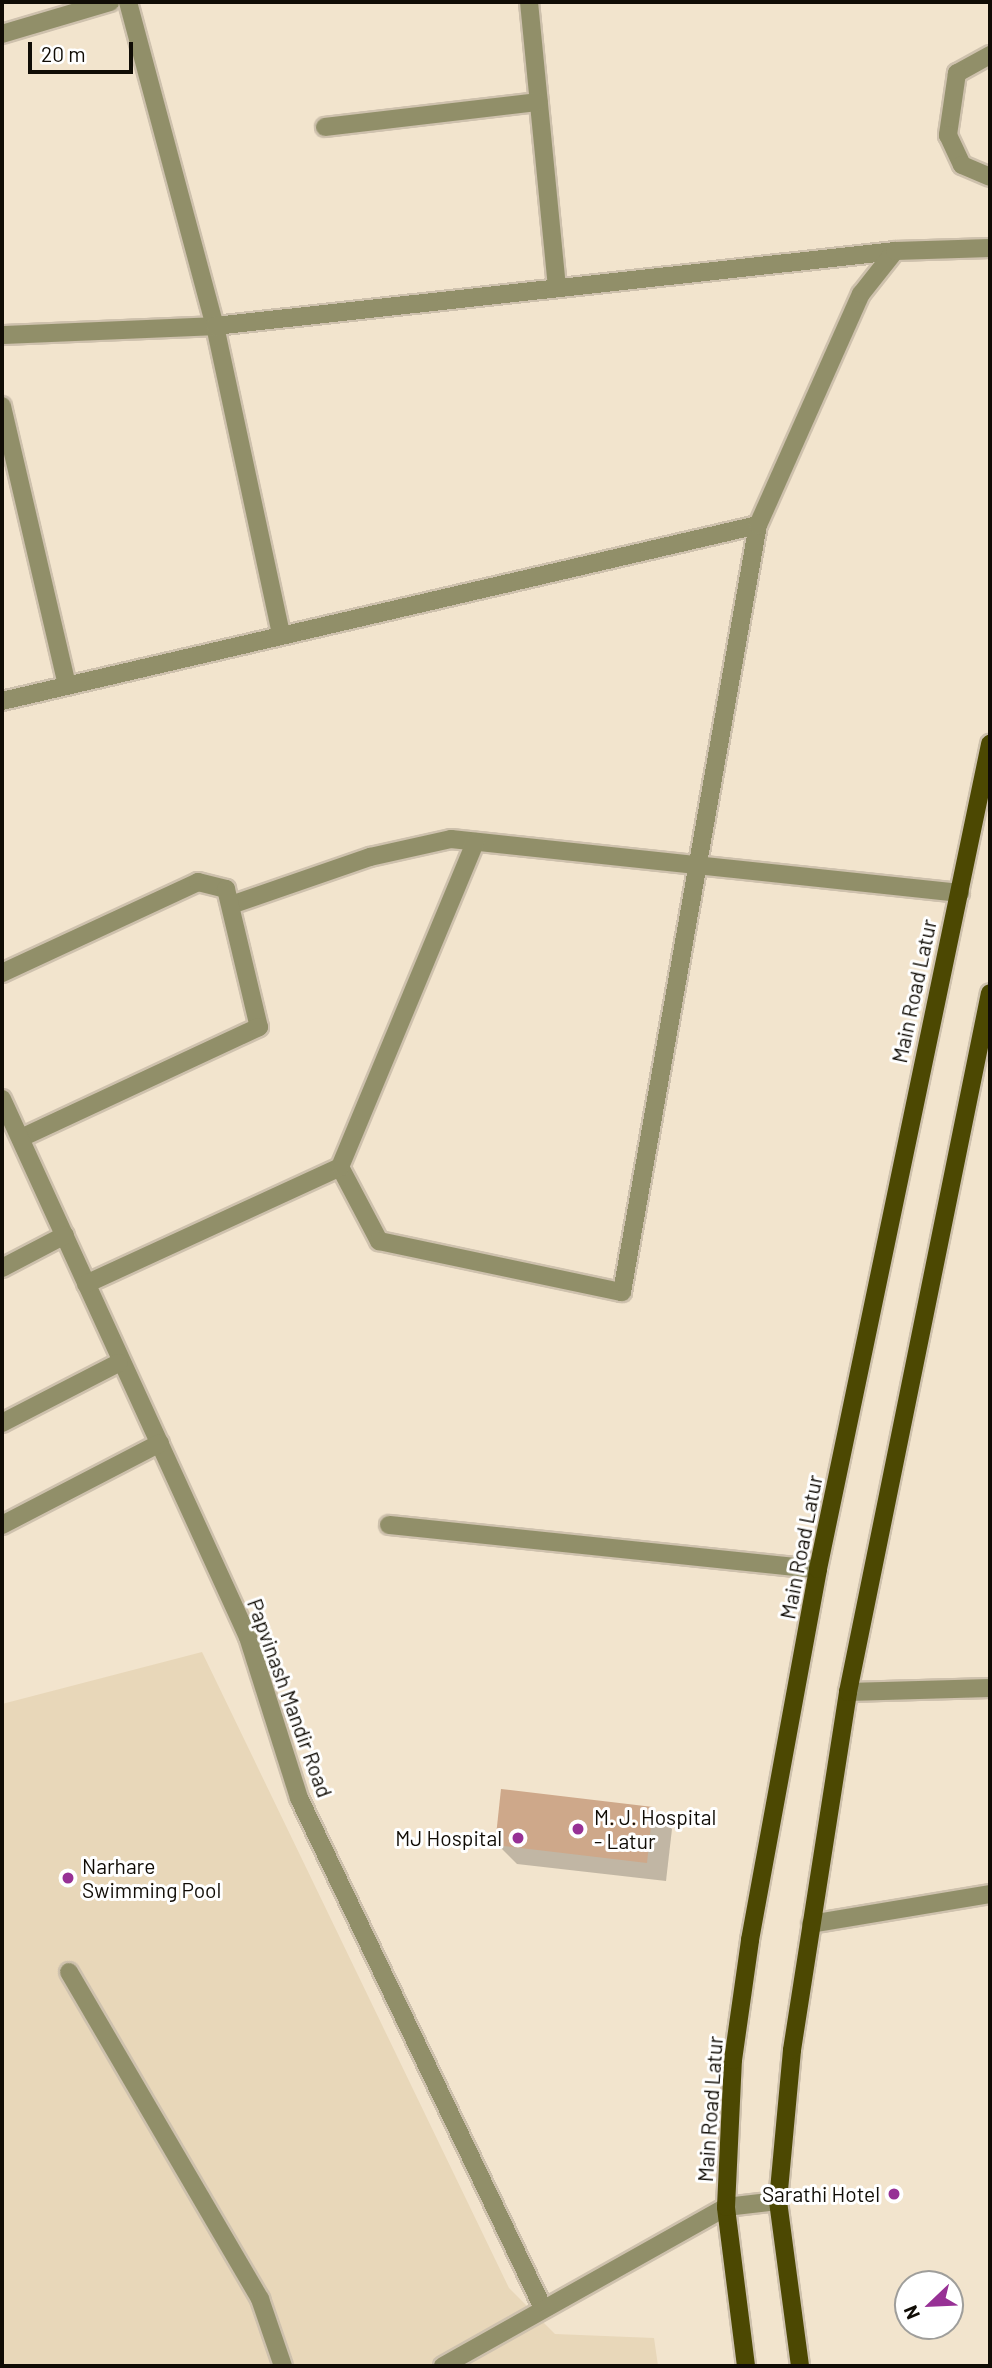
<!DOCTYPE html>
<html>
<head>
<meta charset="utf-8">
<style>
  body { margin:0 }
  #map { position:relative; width:992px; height:2368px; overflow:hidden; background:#f2e4cd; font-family:Barlow,sans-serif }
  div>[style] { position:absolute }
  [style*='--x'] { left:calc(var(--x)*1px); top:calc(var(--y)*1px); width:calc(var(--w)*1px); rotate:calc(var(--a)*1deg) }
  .built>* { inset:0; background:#e8d7b9 }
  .shadow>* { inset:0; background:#0003 }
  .building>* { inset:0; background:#cea88a }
  .roads { filter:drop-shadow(2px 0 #cec1ad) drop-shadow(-2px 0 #cec1ad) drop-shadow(0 2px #cec1ad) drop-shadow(0 -2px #cec1ad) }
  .minor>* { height:18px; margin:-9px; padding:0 9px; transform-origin:9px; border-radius:9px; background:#918f69 }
  .major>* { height:18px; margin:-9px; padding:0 9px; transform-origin:9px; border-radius:9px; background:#4c4802 }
  .dots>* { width:19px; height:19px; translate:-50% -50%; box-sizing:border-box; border:4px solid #fff; border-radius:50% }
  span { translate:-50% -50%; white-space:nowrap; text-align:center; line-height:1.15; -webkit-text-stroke:6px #fff; paint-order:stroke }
  .street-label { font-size:21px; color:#100c05 }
  .poi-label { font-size:21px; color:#100c05 }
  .left { translate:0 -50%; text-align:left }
  .right { translate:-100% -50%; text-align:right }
  .frame { position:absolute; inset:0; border:4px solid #100c05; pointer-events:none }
  .north { position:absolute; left:894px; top:2270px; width:70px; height:70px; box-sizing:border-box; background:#fff; border:2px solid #9f9e9b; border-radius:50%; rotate:247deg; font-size:19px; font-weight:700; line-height:28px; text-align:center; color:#100c05 }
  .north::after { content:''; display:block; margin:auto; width:24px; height:32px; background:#973195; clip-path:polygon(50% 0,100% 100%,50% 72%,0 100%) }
  .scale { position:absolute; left:28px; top:42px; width:105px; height:32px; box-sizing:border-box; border:4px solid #100c05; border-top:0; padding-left:9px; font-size:21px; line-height:24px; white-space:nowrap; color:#100c05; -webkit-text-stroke:5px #fff; paint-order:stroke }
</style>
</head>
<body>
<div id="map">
  <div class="built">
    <div style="clip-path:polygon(202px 1652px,509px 2288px,555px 2334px,654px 2338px,658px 2366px,2px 2366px,2px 1704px)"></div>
  </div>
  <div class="shadow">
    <div style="clip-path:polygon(652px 1809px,672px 1829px,666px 1881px,517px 1864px,497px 1844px)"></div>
  </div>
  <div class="building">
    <div style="clip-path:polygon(501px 1789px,653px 1807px,647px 1863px,495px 1845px)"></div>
  </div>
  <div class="roads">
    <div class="minor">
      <div style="--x:128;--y:2;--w:335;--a:75"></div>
      <div style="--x:215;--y:326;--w:315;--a:77.9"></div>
      <div style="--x:529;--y:2;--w:287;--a:84.4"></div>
      <div style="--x:2;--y:34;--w:113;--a:-16.5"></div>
      <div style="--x:990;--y:55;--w:38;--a:151"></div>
      <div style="--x:957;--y:73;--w:63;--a:98.3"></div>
      <div style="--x:948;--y:135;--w:33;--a:65"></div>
      <div style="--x:962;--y:165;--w:30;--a:23"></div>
      <div style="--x:325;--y:127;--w:215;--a:-6.7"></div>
      <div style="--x:2;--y:335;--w:213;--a:-2.4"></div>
      <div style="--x:215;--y:326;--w:684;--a:-6.29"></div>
      <div style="--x:2;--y:406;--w:286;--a:76.9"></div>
      <div style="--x:2;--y:701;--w:776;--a:-13.11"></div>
      <div style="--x:231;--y:905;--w:147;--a:-19.1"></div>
      <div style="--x:370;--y:857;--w:83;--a:-12.5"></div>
      <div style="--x:451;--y:839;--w:512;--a:6.06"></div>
      <div style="--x:2;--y:973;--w:216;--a:-24.9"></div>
      <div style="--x:198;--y:882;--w:29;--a:14"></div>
      <div style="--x:226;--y:889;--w:142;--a:76.6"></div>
      <div style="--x:259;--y:1027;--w:263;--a:155"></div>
      <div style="--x:2;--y:1099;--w:592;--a:65.43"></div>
      <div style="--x:248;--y:1637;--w:169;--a:72.4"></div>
      <div style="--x:299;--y:1798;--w:565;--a:64.43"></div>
      <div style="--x:340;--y:1167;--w:84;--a:62.2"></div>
      <div style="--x:379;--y:1241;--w:248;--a:11.9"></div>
      <div style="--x:622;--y:1292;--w:779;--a:-79.95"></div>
      <div style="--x:758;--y:525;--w:253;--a:-66"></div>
      <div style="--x:861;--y:294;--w:55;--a:-51.7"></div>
      <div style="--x:895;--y:251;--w:95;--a:-1.8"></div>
      <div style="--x:2;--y:1268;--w:71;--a:-27.6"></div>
      <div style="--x:86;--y:1284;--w:280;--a:-24.7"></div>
      <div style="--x:340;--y:1167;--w:352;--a:-67.4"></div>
      <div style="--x:2;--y:1423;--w:131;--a:-27.3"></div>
      <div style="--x:2;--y:1525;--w:178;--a:-27.4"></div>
      <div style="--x:389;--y:1525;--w:431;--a:5.9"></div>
      <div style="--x:848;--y:1692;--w:142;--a:-1.6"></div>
      <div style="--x:811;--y:1924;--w:181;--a:-9.5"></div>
      <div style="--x:69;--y:1972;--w:379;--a:59.7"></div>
      <div style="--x:260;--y:2299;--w:71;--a:71.1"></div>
      <div style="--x:443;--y:2366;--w:325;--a:-29.3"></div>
      <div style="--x:726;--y:2207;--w:52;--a:-6.6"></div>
    </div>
    <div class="major">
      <div style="--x:746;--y:2366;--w:160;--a:-97.2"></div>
      <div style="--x:726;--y:2207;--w:147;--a:-87.3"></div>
      <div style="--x:733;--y:2060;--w:121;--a:-81.9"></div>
      <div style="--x:750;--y:1940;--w:377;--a:-79.6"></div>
      <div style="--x:818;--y:1569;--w:843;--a:-78.22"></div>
      <div style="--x:800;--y:2366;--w:166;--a:-97.6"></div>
      <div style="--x:778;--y:2201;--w:152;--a:-84.7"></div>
      <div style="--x:792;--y:2050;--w:362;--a:-81.1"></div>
      <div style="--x:848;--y:1692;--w:713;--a:-78.52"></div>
    </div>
  </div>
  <div class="dots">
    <div style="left:578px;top:1829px;background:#973195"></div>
    <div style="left:518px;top:1838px;background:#973195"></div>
    <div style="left:68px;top:1878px;background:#973195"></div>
    <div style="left:894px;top:2194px;background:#973195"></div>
  </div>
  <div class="street-label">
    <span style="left:914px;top:991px;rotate:-78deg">Main Road Latur</span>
    <span style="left:801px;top:1547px;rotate:-79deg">Main Road Latur</span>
    <span style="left:290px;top:1698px;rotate:70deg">Papvinash Mandir Road</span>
    <span style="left:710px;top:2109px;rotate:-86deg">Main Road Latur</span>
  </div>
  <div class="poi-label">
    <span class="left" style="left:594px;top:1829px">M. J. Hospital<br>- Latur</span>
    <span class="right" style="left:502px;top:1838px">MJ Hospital</span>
    <span class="left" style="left:82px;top:1878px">Narhare<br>Swimming Pool</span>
    <span class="right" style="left:880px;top:2194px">Sarathi Hotel</span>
  </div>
  <div class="frame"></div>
  <div class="north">N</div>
  <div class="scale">20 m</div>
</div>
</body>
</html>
